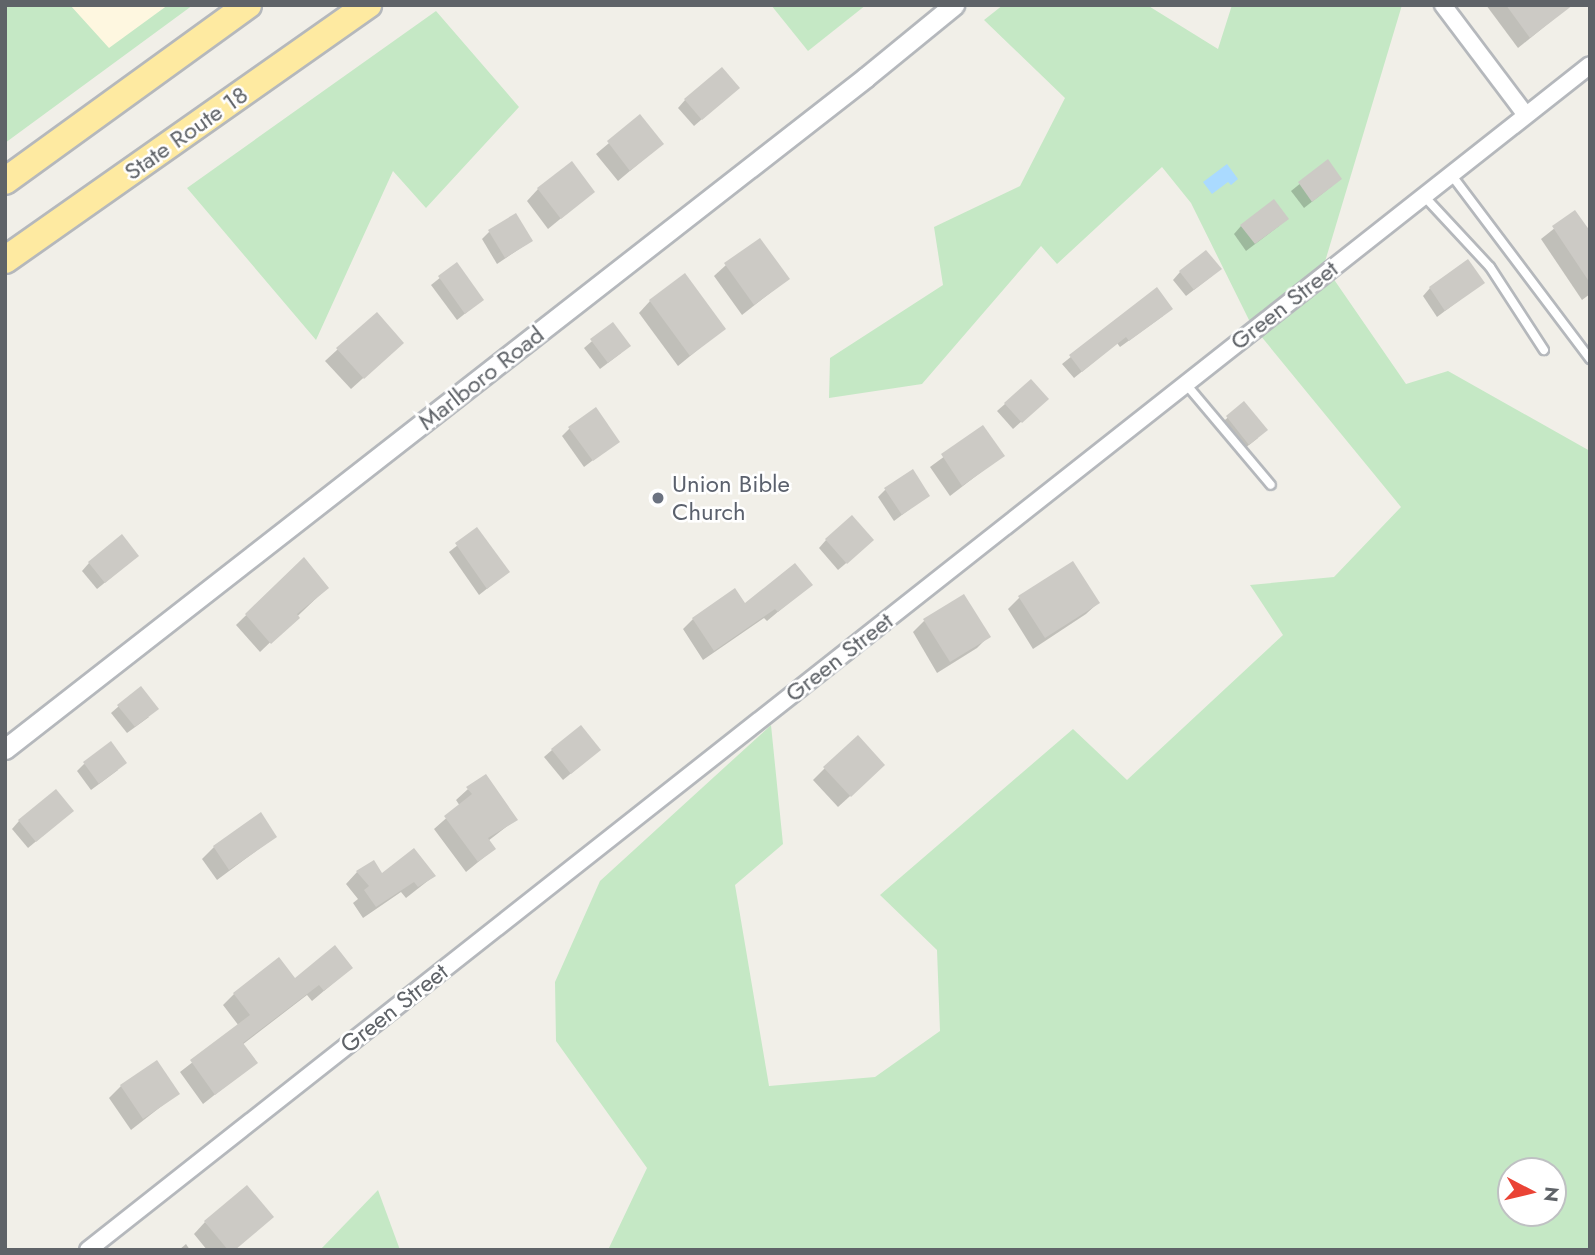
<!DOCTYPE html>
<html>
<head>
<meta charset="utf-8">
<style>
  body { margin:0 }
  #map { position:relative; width:1595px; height:1255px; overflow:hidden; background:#f1efe8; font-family:Jost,sans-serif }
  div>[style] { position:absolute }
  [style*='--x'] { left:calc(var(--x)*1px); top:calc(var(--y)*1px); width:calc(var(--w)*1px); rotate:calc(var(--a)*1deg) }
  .commercial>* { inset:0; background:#fef7e0 }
  .green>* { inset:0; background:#c5e8c5 }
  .water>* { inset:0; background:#aadaff }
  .shadow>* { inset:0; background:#0003 }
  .building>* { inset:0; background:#cccac5 }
  .roads { filter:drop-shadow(2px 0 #b5b8bc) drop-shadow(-2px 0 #b5b8bc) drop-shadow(0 2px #b5b8bc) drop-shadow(0 -2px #b5b8bc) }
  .service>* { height:8px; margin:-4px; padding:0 4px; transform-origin:4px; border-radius:4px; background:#fff }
  .minor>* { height:16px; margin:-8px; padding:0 8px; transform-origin:8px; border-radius:8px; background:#fff }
  .tertiary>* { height:19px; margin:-9.5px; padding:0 9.5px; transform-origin:9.5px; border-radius:9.5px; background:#fff }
  .trunk>* { height:26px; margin:-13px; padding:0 13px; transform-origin:13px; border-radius:13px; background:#feeaa1 }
  .dots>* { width:19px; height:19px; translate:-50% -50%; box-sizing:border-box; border:4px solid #fff; border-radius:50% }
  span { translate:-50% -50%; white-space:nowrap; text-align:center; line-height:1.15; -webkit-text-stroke:5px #fff; paint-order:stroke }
  .street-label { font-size:24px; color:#5f6368 }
  .worship-label { font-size:24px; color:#5b616d }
  .left { translate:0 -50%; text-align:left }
  .frame { position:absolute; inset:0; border:7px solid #5f6368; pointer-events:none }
  .north { position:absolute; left:1497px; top:1157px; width:70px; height:70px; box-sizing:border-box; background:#fff; border:2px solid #bfc1c3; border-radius:50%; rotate:97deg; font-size:19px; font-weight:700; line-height:28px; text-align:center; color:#5f6368 }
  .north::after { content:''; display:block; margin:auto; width:24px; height:32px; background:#ea4335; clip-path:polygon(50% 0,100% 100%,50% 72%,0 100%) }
</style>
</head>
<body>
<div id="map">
  <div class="commercial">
    <div style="clip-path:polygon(70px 5px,168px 5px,109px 49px)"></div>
  </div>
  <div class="green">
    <div style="clip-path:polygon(5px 5px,70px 5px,109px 48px,168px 5px,193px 5px,5px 143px)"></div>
    <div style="clip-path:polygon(771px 5px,866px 5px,808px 51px)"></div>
    <div style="clip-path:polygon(evenodd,1003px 5px,1147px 5px,1218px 49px,1232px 5px,1402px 5px,1324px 265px,1406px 384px,1448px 371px,1590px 451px,1590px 1250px,608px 1250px,647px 1168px,556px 1041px,555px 982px,600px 881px,771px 725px,783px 844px,735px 885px,769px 1086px,875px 1077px,940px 1031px,937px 950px,880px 895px,1073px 729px,1127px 780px,1283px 635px,1250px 585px,1334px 577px,1401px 507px,1251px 324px,1191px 203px,1162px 167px,1057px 264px,1041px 246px,922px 384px,829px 398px,830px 358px,943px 285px,934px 227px,1020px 186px,1065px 98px,984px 20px,1003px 5px,1511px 1171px,1553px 1171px,1553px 1213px,1511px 1213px,1511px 1171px)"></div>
    <div style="clip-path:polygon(436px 11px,519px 107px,426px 208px,393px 171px,316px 340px,187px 188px)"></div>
    <div style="clip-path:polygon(378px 1190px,400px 1250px,320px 1250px)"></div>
  </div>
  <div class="water">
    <div style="clip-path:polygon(1227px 164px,1238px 179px,1231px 185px,1228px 182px,1212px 194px,1203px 182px)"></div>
  </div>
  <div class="shadow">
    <div style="clip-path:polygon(1486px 5px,1564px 5px,1566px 9px,1518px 48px)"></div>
    <div style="clip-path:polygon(730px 95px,694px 126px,678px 108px,685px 100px)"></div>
    <div style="clip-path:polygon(640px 117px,662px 144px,618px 181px,596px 154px)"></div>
    <div style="clip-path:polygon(1327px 162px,1332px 186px,1304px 208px,1291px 191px)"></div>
    <div style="clip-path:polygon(538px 189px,593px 192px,548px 229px,527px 201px)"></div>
    <div style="clip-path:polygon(1575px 212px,1590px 234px,1590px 294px,1582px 300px,1541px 239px)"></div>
    <div style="clip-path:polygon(1241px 226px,1279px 226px,1246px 251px,1234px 234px)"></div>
    <div style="clip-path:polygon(489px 232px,531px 241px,497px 264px,482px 239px)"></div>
    <div style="clip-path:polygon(456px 265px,482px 300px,457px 320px,431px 285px)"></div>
    <div style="clip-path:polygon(726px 265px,788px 279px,742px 315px,714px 276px)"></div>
    <div style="clip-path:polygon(1180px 272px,1212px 276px,1186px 296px,1173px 280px)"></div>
    <div style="clip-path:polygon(1482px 283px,1437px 317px,1423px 296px,1430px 288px)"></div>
    <div style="clip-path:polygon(1156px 289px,1163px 316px,1120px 347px,1117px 343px,1074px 378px,1062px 364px)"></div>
    <div style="clip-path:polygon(650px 301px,723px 329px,678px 366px,639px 313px)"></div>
    <div style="clip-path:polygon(376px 314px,390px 354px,351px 389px,325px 361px)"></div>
    <div style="clip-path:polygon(612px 324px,621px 353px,600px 369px,584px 348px)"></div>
    <div style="clip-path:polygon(1031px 381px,1039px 406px,1013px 429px,997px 411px)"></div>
    <div style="clip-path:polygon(1244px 404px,1258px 438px,1240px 452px,1219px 425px)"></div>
    <div style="clip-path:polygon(570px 428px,618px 441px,584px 467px,562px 436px)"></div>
    <div style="clip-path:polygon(983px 428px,1002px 456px,950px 496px,930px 467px)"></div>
    <div style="clip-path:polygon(885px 490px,928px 495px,894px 521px,878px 497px)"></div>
    <div style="clip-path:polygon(477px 530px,508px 572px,479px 595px,449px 552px)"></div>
    <div style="clip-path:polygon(826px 540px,864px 548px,838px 570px,819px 548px)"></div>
    <div style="clip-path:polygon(304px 559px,327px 588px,260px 652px,236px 625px)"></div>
    <div style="clip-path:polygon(89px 563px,129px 563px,97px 589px,82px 571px)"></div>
    <div style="clip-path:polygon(810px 585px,767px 621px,764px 618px,703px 660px,683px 629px,693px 619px)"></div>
    <div style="clip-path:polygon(1020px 597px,1098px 603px,1086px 614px,1033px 649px,1008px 609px)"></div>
    <div style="clip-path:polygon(924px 621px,989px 636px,977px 648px,937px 673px,913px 632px)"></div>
    <div style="clip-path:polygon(119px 706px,149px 717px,127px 733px,111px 713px)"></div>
    <div style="clip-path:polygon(552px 750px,591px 757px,563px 780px,544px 757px)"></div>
    <div style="clip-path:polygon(84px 764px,118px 770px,91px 790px,77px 771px)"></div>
    <div style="clip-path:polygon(825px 768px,871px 777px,838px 807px,813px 780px)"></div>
    <div style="clip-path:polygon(468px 789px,515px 820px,488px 841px,494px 849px,466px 872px,434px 829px,460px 806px,456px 800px)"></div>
    <div style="clip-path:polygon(64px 818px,28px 848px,12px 829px,19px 821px)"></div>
    <div style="clip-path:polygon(275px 837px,217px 880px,202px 859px,214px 847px)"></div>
    <div style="clip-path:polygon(357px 872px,382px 875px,434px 876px,406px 898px,401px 892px,363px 918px,353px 903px,358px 899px,346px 884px)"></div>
    <div style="clip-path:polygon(351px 968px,312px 1001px,307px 995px,242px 1045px,255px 1063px,203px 1104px,180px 1072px,239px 1026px,223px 1005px,234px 994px)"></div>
    <div style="clip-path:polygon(121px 1086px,177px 1094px,131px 1130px,109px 1098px)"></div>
    <div style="clip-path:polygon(205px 1222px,235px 1250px,207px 1250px,194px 1234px)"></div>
    <div style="clip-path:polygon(186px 1244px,190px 1250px,179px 1250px)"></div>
  </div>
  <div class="building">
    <div style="clip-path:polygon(1506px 5px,1573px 5px,1530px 38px)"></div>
    <div style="clip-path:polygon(722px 67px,740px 88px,702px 120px,684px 99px)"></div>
    <div style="clip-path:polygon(640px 114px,664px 144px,630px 171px,607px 141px)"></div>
    <div style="clip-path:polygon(1328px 159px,1342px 179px,1312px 202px,1298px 182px)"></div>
    <div style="clip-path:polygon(572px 161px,595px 192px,561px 219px,537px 188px)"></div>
    <div style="clip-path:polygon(1274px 199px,1289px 219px,1255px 244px,1240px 225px)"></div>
    <div style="clip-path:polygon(1575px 210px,1590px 231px,1590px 283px,1552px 226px)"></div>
    <div style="clip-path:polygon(516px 213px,533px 241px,505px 258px,488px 230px)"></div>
    <div style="clip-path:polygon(760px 238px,790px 279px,754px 305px,724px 263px)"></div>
    <div style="clip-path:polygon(1206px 250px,1222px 269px,1194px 290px,1179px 271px)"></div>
    <div style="clip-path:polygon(1468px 259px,1485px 283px,1445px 311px,1429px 287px)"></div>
    <div style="clip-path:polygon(457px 262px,484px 300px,465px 314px,438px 276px)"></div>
    <div style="clip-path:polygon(685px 273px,726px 329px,690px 356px,649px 300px)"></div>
    <div style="clip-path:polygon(1157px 287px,1173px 309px,1129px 341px,1126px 337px,1082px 372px,1069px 355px)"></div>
    <div style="clip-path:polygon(377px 312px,404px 343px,364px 379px,336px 348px)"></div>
    <div style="clip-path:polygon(613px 322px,631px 346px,608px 363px,590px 339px)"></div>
    <div style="clip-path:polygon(1031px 379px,1049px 399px,1022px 423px,1004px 403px)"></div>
    <div style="clip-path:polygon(1244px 401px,1268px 430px,1249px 445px,1226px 416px)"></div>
    <div style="clip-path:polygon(596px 407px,620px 442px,593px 461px,568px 427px)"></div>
    <div style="clip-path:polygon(983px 425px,1005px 456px,962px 486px,941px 454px)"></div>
    <div style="clip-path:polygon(913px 469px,930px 496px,902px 515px,884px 488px)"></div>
    <div style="clip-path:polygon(852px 515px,874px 540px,847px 564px,825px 539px)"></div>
    <div style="clip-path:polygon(477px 527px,510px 572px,487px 589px,455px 543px)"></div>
    <div style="clip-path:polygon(122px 534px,139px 556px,105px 583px,88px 562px)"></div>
    <div style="clip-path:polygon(304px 557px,329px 588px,297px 614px,300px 618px,271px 644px,245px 614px)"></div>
    <div style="clip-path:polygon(1073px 561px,1100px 603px,1045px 638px,1018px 596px)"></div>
    <div style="clip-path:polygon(795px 563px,813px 585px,778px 612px,775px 609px,714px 651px,692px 618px,735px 588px,745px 603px)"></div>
    <div style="clip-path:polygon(964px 594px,991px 637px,950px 662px,923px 619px)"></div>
    <div style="clip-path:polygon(141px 686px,159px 709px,135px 727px,117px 705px)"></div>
    <div style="clip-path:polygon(581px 725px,601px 750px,571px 774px,551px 749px)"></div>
    <div style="clip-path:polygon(858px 735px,885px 765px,851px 797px,823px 767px)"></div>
    <div style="clip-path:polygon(111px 741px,127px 763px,99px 784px,83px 762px)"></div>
    <div style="clip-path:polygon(486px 774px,518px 820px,488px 838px,496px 849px,478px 862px,444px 816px,472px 794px,466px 787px)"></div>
    <div style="clip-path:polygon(56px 789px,74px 811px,36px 842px,18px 820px)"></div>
    <div style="clip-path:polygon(261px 812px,277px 837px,229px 870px,213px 846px)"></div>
    <div style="clip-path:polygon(414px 848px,436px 876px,418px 887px,414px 882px,376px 907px,364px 890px,369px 886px,356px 871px,374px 860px,382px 873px)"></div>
    <div style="clip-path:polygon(335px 945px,353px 968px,324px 991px,319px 985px,243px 1043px,258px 1063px,215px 1095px,190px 1060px,250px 1015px,233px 993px,279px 957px,295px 978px)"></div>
    <div style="clip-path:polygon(157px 1060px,180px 1094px,143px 1119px,120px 1085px)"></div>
    <div style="clip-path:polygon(247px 1185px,274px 1217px,235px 1250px,228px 1250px,204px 1221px)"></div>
  </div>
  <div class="roads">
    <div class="service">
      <div style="--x:1450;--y:173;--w:233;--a:53"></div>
      <div style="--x:1423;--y:195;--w:98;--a:47.1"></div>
      <div style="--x:1490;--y:267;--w:99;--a:57"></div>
      <div style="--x:1185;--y:383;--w:133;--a:49.9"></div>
    </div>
    <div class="minor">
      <div style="--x:1443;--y:5;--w:136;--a:53"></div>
      <div style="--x:88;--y:1250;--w:1913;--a:-38.27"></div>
    </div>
    <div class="tertiary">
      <div style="--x:5;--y:749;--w:1092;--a:-37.97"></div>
      <div style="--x:866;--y:77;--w:114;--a:-39.3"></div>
    </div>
    <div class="trunk">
      <div style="--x:5;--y:181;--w:300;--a:-35.9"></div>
      <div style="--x:5;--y:260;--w:444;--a:-35.1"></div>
    </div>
  </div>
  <div class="dots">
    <div style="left:658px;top:498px;background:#6b7280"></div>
  </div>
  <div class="street-label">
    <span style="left:186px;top:133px;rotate:-35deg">State Route 18</span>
    <span style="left:1284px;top:305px;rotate:-38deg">Green Street</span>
    <span style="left:481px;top:378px;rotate:-38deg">Marlboro Road</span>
    <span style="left:839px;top:657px;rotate:-38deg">Green Street</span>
    <span style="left:394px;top:1008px;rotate:-38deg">Green Street</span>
  </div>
  <div class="worship-label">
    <span class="left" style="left:672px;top:498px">Union Bible<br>Church</span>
  </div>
  <div class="frame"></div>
  <div class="north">N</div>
</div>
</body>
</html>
